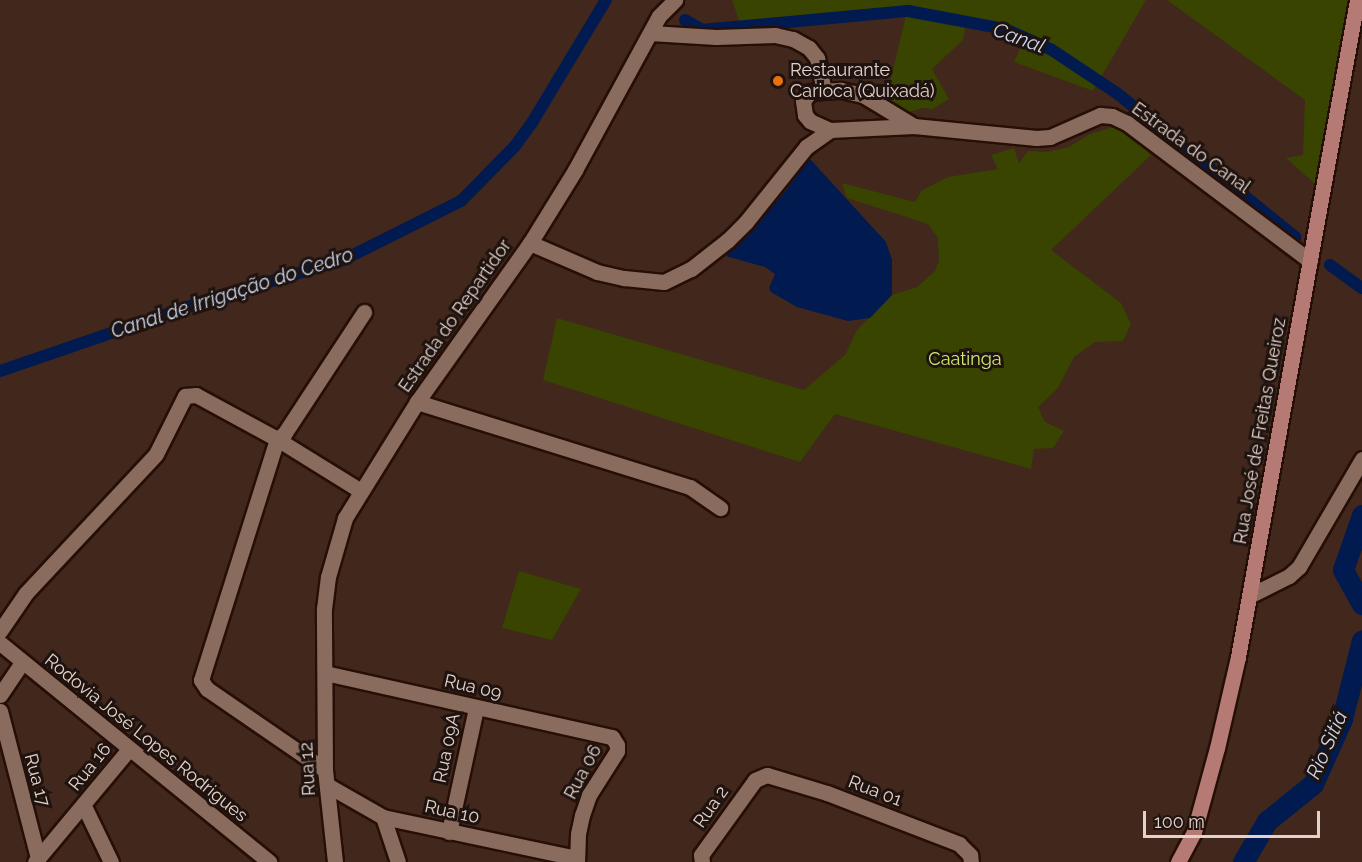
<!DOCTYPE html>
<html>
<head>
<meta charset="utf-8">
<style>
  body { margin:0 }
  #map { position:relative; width:1362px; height:862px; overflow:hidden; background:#41271c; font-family:Raleway,sans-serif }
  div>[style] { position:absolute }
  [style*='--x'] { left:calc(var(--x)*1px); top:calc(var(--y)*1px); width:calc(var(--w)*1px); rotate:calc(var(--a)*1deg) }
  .green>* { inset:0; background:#384400 }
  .water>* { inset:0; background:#011a4f }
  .canal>* { height:12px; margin:-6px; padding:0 6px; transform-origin:6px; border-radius:6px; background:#011a4f }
  .river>* { height:21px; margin:-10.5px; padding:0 10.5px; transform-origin:10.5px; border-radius:10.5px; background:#011a4f }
  .roads { filter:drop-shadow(2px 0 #260f06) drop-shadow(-2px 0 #260f06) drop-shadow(0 2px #260f06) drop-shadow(0 -2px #260f06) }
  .minor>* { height:15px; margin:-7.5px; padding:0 7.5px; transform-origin:7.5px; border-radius:7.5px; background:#8a6c5f }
  .major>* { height:15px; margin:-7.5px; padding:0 7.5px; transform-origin:7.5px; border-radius:7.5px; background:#b57a73 }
  .dots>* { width:16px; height:16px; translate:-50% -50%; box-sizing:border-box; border:3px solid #1f130f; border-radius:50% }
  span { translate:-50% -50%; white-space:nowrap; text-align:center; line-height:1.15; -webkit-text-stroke:6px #1f130f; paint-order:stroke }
  .poi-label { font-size:18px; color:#e3d2cb }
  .left { translate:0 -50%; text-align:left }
  .street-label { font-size:18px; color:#e3d2cb }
  .park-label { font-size:18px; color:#cfec6c }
  .water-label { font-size:20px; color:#cbd7ec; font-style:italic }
  .scale { position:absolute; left:1143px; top:811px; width:177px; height:27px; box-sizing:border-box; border:3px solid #e3d2cb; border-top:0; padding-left:8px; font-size:18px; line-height:21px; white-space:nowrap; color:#e3d2cb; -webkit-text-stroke:4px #1f130f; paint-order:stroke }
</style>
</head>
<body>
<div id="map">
  <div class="green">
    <div style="clip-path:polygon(732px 0,1146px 0,1093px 91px,1014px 62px,1025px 38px,1005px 29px,966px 22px,963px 40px,932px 69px,949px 99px,933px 109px,922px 108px,907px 113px,886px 99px,907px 11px,741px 26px)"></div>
    <div style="clip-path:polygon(1167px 0,1349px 0,1315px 184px,1286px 158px,1303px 155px,1305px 100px)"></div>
    <div style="clip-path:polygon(1113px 127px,1136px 139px,1151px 155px,1051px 250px,1121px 303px,1131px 324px,1123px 341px,1095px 342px,1074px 357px,1058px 388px,1038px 407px,1045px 422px,1064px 431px,1053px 448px,1034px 449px,1031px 469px,835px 414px,800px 462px,543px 380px,557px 318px,804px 390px,845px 355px,857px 330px,892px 295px,917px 287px,935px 271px,939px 261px,938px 238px,928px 224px,847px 198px,842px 183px,915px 202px,921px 191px,948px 177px,998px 169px,991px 155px,1014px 148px,1019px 163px,1028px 151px,1047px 152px,1069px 147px,1088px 135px)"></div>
    <div style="clip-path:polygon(519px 571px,581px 589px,552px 640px,502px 628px)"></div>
  </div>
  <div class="water">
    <div style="clip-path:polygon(809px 158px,886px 242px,892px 260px,892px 295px,870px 318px,848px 321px,797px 307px,771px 292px,769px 288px,775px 274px,765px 267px,726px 256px,784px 193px)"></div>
  </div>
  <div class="canal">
    <div style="--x:685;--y:20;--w:20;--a:30"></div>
    <div style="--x:702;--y:30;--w:207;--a:-5.3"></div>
    <div style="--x:908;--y:11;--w:99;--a:10.5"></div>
    <div style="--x:1005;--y:29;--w:51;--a:24.1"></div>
    <div style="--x:1052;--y:50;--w:79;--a:33.7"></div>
    <div style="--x:1118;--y:94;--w:228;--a:38.9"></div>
    <div style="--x:1330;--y:265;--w:39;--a:36"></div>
    <div style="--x:0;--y:371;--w:222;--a:-18.9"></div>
    <div style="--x:210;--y:299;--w:139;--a:-16.3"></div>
    <div style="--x:343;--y:260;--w:132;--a:-26.6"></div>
    <div style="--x:461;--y:201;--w:77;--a:-45.5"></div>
    <div style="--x:515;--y:146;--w:31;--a:-54"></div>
    <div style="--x:533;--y:121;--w:141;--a:-58.9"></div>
  </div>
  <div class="river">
    <div style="--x:1362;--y:515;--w:58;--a:109.1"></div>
    <div style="--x:1343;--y:570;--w:39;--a:61"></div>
    <div style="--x:1243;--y:862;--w:48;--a:-59.7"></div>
    <div style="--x:1267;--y:821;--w:59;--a:-38.8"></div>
    <div style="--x:1313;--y:784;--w:71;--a:-66"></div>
    <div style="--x:1342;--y:719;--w:81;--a:-75.8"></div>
  </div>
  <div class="roads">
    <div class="minor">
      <div style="--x:650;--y:33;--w:66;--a:3.5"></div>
      <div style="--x:716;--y:37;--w:59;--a:-1.9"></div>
      <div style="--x:775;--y:35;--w:18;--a:13"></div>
      <div style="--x:793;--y:39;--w:18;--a:29"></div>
      <div style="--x:809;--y:48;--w:13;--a:51"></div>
      <div style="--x:817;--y:58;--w:33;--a:78"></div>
      <div style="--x:830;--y:130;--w:22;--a:-156"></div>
      <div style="--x:810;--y:121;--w:8;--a:-130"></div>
      <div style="--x:805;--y:115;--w:14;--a:-98"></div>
      <div style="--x:803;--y:101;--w:11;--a:-52"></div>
      <div style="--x:810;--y:92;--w:31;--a:-4"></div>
      <div style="--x:841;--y:90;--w:23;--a:13"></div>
      <div style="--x:863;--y:95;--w:60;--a:31.3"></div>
      <div style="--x:530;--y:243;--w:73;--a:23.4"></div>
      <div style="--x:597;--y:272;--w:28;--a:13"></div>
      <div style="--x:624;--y:278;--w:40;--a:5.7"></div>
      <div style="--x:664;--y:282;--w:30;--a:-26"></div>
      <div style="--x:691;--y:269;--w:47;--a:-38.1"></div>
      <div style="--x:728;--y:240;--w:25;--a:-45"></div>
      <div style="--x:746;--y:222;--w:96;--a:-51.3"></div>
      <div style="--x:806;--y:147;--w:29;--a:-35"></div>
      <div style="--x:830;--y:130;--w:84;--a:-2.7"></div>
      <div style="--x:914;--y:126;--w:123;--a:5.6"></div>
      <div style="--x:1036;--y:138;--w:14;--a:-4"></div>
      <div style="--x:1050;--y:137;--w:55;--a:-23.7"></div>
      <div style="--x:1100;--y:115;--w:12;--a:5"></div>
      <div style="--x:1112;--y:116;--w:17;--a:25"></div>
      <div style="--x:1127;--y:123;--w:229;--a:37"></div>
      <div style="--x:417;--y:402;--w:286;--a:17.3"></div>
      <div style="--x:690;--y:487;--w:37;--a:35"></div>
      <div style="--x:1249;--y:596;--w:45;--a:-26.6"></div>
      <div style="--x:1289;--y:576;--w:13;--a:-42"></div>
      <div style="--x:1299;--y:567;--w:125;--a:-59.7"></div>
      <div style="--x:0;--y:631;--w:46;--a:-55.6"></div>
      <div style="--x:26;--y:593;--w:190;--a:-46.9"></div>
      <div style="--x:156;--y:454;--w:65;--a:-63.4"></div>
      <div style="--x:185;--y:396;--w:11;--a:-5"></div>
      <div style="--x:196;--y:395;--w:92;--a:28.5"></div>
      <div style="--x:277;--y:439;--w:99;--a:31.8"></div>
      <div style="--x:0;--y:643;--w:347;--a:39.1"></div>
      <div style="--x:325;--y:673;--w:294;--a:12.6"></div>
      <div style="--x:612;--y:737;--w:9;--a:58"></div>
      <div style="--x:617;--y:745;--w:6;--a:90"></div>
      <div style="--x:617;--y:751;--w:52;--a:122.5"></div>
      <div style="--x:589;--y:795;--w:21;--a:109"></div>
      <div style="--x:582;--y:815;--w:19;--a:102"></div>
      <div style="--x:578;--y:834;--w:28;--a:92"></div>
      <div style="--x:0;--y:695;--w:40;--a:-56"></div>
      <div style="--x:0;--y:711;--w:152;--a:75.5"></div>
      <div style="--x:325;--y:770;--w:143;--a:-145.5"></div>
      <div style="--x:207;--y:689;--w:11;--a:-124"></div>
      <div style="--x:201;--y:680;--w:253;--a:-72.5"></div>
      <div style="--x:277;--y:439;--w:9;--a:-36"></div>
      <div style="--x:284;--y:434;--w:146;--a:-56.7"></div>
      <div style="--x:327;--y:785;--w:64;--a:29.7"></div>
      <div style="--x:383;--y:817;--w:197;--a:12"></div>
      <div style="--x:84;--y:806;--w:62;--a:64.3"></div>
      <div style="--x:383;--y:817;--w:47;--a:71.6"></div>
      <div style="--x:449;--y:832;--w:127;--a:-77.7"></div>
      <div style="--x:35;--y:862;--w:147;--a:-50.2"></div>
      <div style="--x:335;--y:862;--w:93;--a:-96.2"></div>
      <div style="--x:325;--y:770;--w:161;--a:-90.4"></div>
      <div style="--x:324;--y:609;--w:32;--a:-83"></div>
      <div style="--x:328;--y:577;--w:61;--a:-73.9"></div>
      <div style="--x:345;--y:518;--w:137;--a:-58.2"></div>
      <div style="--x:417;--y:402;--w:195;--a:-54.6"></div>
      <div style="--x:530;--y:243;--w:86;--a:-58.3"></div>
      <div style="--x:575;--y:170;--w:175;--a:-61.4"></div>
      <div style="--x:659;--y:16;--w:23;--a:-45"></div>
      <div style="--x:702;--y:862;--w:7;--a:-98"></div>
      <div style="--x:701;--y:855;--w:92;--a:-54.2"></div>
      <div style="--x:755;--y:780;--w:13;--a:-23"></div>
      <div style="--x:767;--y:775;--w:63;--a:16.7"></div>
      <div style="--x:827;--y:793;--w:142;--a:21.1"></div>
      <div style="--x:959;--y:844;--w:16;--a:45"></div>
      <div style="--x:970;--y:855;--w:7;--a:82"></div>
    </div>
    <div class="major">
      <div style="--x:1178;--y:862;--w:34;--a:-62"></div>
      <div style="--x:1194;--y:832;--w:87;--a:-74.7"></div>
      <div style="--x:1217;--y:748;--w:93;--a:-77"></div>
      <div style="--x:1238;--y:657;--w:668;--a:-79.73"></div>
    </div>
  </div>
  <div class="dots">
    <div style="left:778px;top:81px;background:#e8710a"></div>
  </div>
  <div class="poi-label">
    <span class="left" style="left:790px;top:81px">Restaurante<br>Carioca (Quixadá)</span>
  </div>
  <div class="street-label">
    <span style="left:1191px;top:148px;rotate:36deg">Estrada do Canal</span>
    <span style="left:455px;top:316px;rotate:-55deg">Estrada do Repartidor</span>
    <span style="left:1260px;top:431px;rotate:-80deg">Rua José de Freitas Queiroz</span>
    <span style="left:473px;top:687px;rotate:13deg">Rua 09</span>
    <span style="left:146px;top:738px;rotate:39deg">Rodovia José Lopes Rodrigues</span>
    <span style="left:447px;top:748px;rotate:-78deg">Rua 09A</span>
    <span style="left:90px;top:767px;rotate:-51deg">Rua 16</span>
    <span style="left:308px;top:769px;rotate:-93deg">Rua 12</span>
    <span style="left:583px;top:772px;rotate:-62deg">Rua 06</span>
    <span style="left:37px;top:780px;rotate:75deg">Rua 17</span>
    <span style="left:875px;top:791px;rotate:21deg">Rua 01</span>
    <span style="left:711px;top:807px;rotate:-55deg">Rua 2</span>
    <span style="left:452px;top:812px;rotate:12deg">Rua 10</span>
  </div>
  <div class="park-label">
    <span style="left:965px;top:359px">Caatinga</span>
  </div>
  <div class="water-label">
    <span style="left:1019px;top:38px;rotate:20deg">Canal</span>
    <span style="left:232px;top:293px;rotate:-18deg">Canal de Irrigação do Cedro</span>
    <span style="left:1327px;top:745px;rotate:-66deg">Rio Sitiá</span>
  </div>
  <div class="scale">100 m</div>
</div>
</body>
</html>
